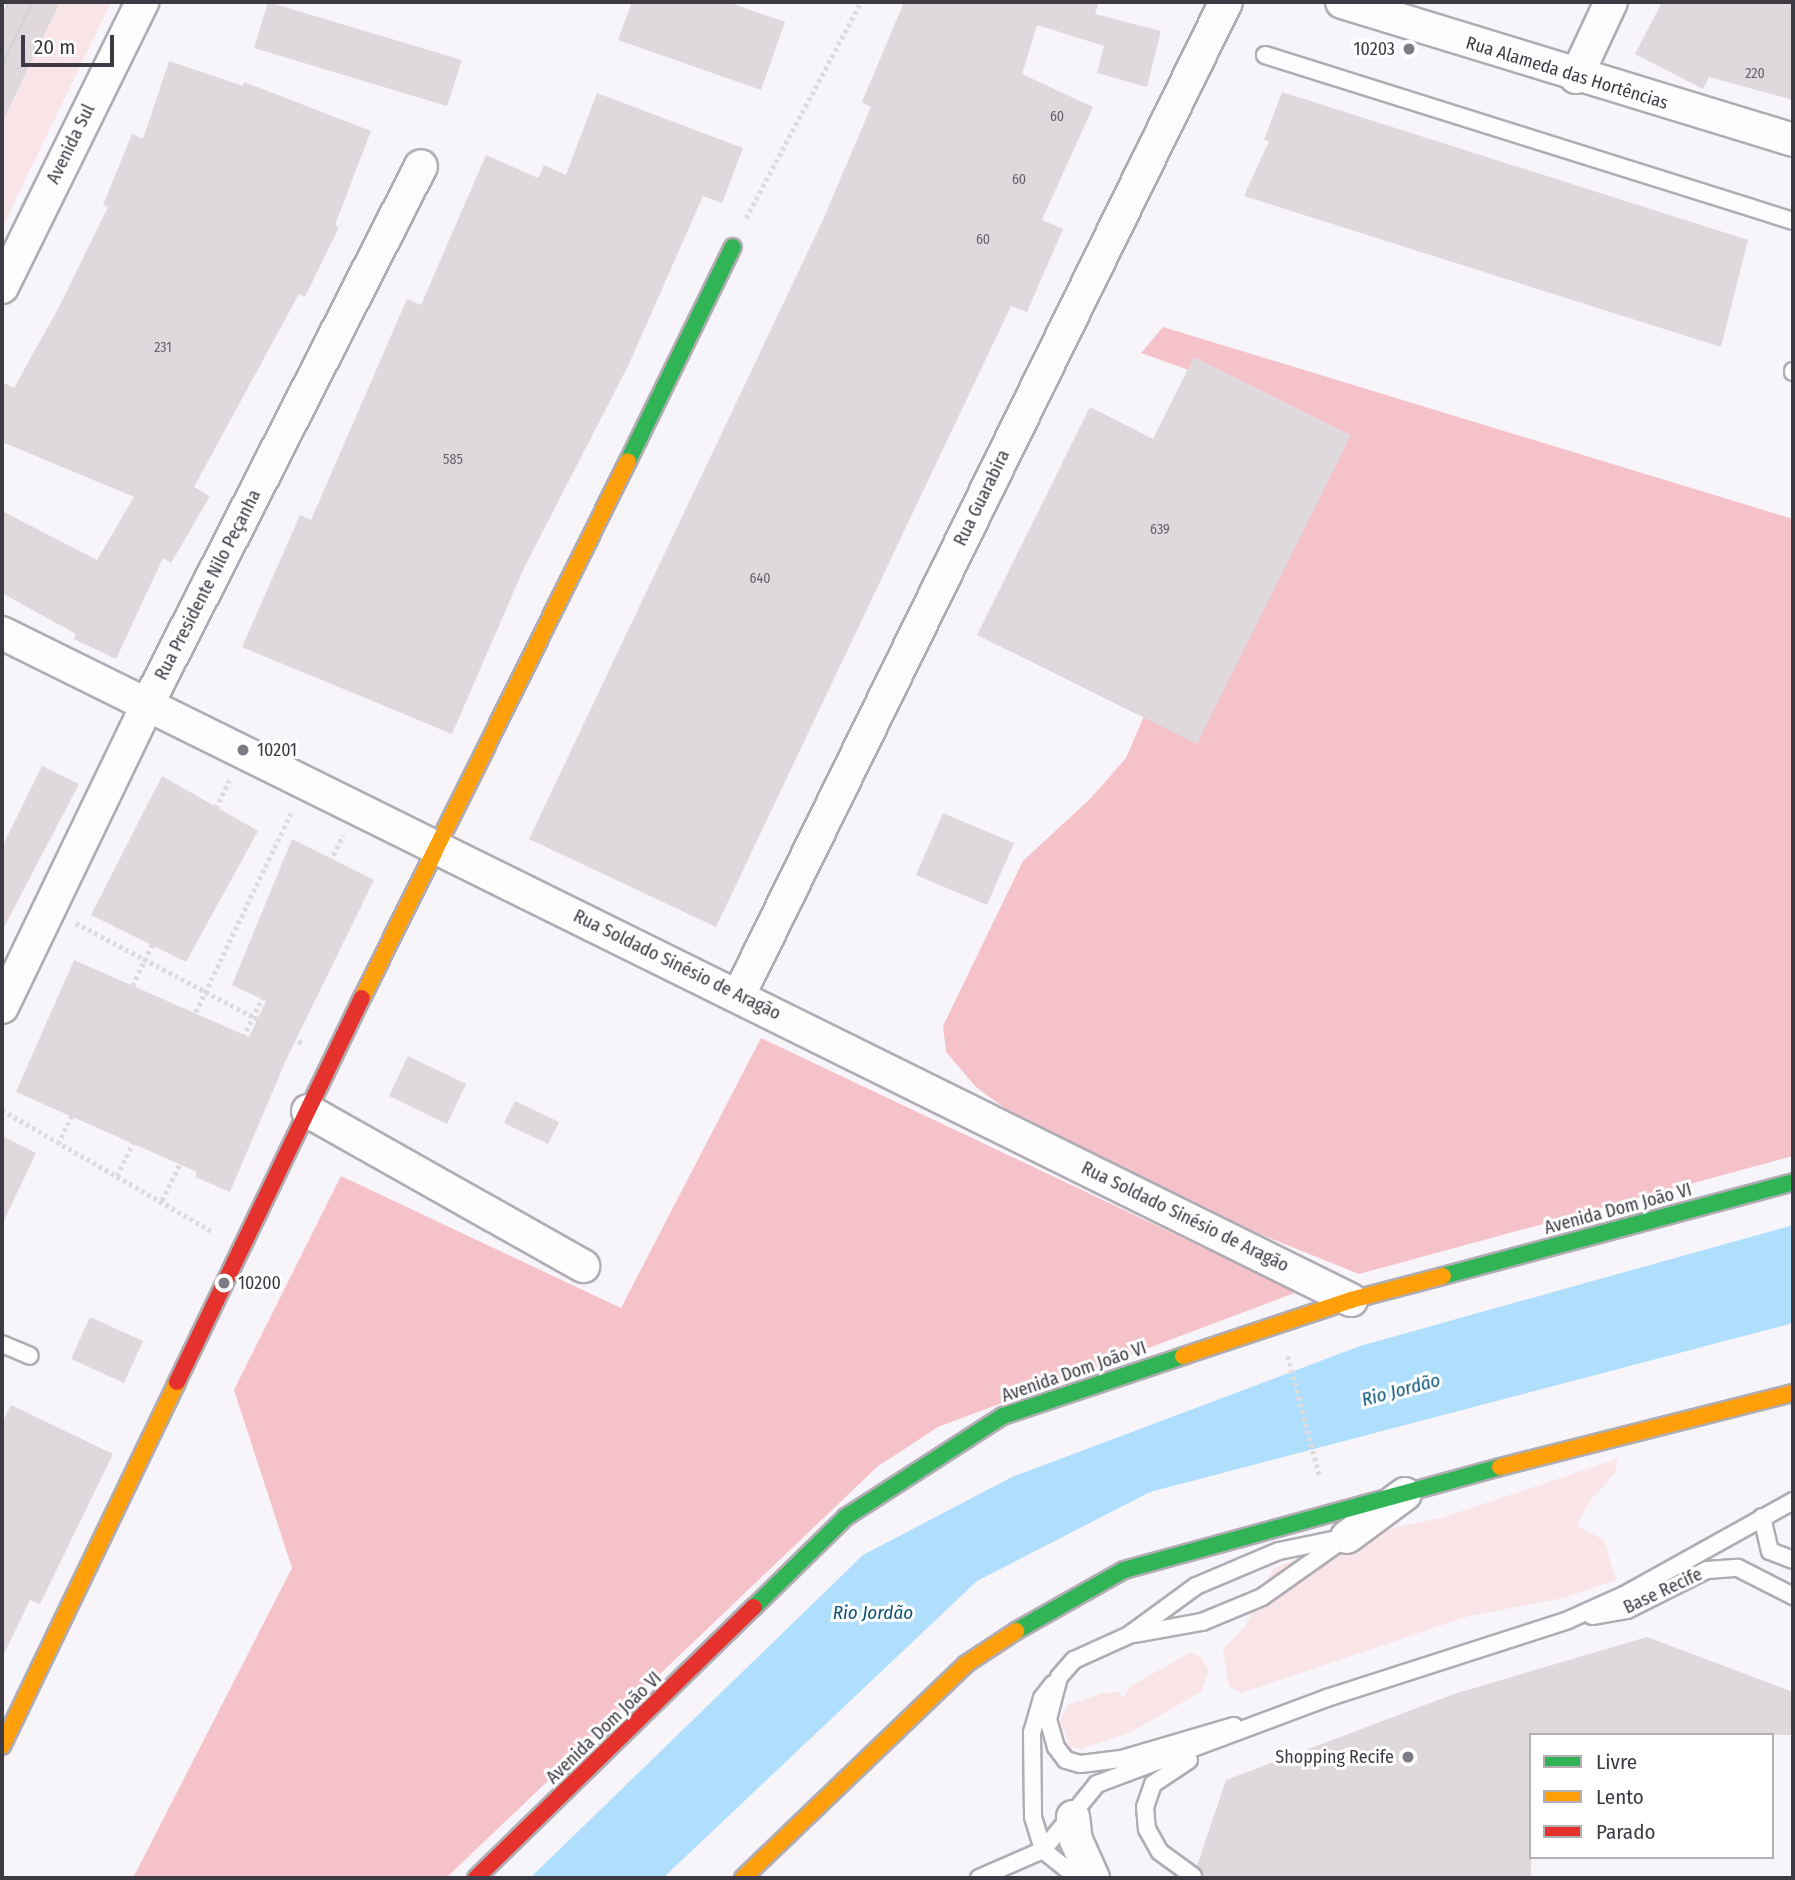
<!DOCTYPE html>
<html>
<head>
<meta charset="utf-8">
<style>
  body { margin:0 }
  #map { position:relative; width:1795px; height:1880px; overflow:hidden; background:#f7f4fa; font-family:"Fira Sans Condensed",sans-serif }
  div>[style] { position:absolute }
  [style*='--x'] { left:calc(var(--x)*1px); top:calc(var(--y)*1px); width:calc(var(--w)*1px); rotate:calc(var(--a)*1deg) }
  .green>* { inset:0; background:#f9e4e8 }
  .forest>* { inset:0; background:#f6c2ca }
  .water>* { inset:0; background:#b0dffd }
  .building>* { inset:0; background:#dfd9de }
  .path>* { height:4.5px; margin-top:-2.25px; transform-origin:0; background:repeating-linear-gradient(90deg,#dddbde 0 3.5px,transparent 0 7px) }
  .roads { filter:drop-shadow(2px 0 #b0acb4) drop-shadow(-2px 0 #b0acb4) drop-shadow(0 2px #b0acb4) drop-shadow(0 -2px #b0acb4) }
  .lane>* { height:16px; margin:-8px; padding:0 8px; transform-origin:8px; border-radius:8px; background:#fefdfe }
  .street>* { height:32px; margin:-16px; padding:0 16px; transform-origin:16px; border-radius:16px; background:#fefdfe }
  .fast>* { height:16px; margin:-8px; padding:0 8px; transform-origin:8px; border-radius:8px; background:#30b455 }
  .slow>* { height:16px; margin:-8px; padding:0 8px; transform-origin:8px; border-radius:8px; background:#ff9f0a }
  .jam>* { height:16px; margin:-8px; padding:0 8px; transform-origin:8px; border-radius:8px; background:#e5322d }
  .tram>* { height:2px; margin:-1px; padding:0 1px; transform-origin:1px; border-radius:1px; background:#d3d2d5 }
  .rail>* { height:8px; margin-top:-4px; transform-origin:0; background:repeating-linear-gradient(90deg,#fff 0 16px,#d3d2d5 0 32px); box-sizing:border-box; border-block:2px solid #d3d2d5 }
  .dots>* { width:19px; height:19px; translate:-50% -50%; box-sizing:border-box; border:4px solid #fff; border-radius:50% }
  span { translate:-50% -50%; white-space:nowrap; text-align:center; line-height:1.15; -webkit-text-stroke:6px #fff; paint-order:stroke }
  .number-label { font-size:14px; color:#66626a }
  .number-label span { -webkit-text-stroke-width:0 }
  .poi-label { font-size:18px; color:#3e3a44 }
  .right { translate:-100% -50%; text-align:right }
  .left { translate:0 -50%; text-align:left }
  .street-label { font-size:18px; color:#3e3a44 }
  .water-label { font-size:19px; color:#0a5374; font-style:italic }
  .frame { position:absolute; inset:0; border:4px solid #3e3a44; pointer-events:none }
  .legend { position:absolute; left:1529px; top:1733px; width:245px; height:126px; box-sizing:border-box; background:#fff; border:2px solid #b2b0b4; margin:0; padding:9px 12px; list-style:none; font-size:21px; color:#3e3a44 }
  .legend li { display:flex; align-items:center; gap:14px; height:35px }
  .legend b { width:35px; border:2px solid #b2b0b4 }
  .scale { position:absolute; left:21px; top:35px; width:93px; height:32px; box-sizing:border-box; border:4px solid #3e3a44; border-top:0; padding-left:9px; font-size:21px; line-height:24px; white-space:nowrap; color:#3e3a44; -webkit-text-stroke:5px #fff; paint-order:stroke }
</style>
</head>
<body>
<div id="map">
  <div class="green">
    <div style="clip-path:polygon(60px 2px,111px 2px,2px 228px,2px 95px,13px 101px)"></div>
    <div style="clip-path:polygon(1617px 1459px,1616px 1472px,1588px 1503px,1577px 1526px,1604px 1540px,1616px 1580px,1563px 1598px,1469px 1616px,1241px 1693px,1229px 1686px,1223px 1650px,1246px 1625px,1273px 1569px,1347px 1537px,1441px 1518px)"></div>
    <div style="clip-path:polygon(1191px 1652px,1202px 1658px,1208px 1671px,1202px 1691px,1131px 1732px,1080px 1749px,1070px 1747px,1060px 1720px,1068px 1705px,1103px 1693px,1119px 1692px,1123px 1698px,1131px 1686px)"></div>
  </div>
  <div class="forest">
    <div style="clip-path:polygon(1163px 327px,1793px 519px,1793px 1156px,1359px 1274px,1160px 1194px,1011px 1113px,976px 1087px,946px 1052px,943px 1026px,1023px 861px,1091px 798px,1126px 758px,1279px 402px,1141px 353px)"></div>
    <div style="clip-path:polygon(761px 1038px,1297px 1292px,938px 1427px,877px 1467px,446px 1878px,133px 1878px,292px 1568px,234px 1390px,341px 1176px,621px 1308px)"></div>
  </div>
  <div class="water">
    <div style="clip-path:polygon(1793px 1225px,1793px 1323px,1150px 1492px,977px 1581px,663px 1878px,530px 1878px,863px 1555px,1012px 1477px,1360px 1346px)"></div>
  </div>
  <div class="building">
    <div style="clip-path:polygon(2px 2px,60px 2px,2px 123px)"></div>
    <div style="clip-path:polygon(268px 2px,462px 60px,447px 106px,254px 48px)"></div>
    <div style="clip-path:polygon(632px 2px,728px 2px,785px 22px,761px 90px,618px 40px)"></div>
    <div style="clip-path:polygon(904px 2px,1099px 2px,1095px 14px,1161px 31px,1147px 87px,1097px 73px,1104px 46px,1037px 25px,1022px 74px,1093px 107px,1042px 220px,1063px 229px,1027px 312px,1011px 306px,716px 927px,529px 839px,822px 222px,871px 107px,862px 102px)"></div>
    <div style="clip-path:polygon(1662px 2px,1793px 2px,1793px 100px,1709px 77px,1703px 89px,1635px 54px)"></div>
    <div style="clip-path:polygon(169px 61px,243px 86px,244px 82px,371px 131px,335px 225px,339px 227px,305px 297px,299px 294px,194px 487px,210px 496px,171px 563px,163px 558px,116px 659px,74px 639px,76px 634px,2px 593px,2px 511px,97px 560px,134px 497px,2px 442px,2px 382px,14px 388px,60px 305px,108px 207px,103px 205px,132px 134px,143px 139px)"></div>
    <div style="clip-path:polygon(1282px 92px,1748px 240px,1721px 347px,1244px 196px,1269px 141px,1264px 140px)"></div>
    <div style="clip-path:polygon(597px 93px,743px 148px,722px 203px,703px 196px,629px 364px,524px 568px,452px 734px,242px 647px,300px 515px,311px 520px,407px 299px,421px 305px,486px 155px,538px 178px,544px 165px,566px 175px)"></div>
    <div style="clip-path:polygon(1194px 357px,1351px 435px,1197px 744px,977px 635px,1090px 407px,1153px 439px)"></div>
    <div style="clip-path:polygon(42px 766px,79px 784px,2px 931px,2px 847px)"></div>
    <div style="clip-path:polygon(162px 776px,258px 831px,186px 962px,91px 915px)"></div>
    <div style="clip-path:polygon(943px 813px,1014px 843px,987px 905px,916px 875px)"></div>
    <div style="clip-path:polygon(292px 839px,374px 880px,286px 1060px,230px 1192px,195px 1177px,197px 1172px,16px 1092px,74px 960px,249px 1037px,266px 1001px,232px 985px)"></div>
    <div style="clip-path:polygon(408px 1056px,466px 1084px,447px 1124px,389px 1096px)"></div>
    <div style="clip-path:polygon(515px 1101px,559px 1122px,548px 1144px,504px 1123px)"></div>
    <div style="clip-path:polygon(2px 1136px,36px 1153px,2px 1225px)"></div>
    <div style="clip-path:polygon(90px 1317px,143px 1341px,124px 1383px,71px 1359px)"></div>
    <div style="clip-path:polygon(11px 1405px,113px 1454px,40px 1604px,30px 1600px,2px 1658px,2px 1423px)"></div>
    <div style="clip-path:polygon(1647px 1637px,1793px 1692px,1793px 1735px,1531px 1735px,1531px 1878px,1203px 1878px,1197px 1866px,1226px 1780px,1454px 1694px)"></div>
  </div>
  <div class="path">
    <div style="--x:746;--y:218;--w:245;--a:-62"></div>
    <div style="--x:76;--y:923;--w:257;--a:27.9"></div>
    <div style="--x:2;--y:1110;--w:244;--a:30"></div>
    <div style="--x:58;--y:1144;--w:403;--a:-64.8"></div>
    <div style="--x:117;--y:1176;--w:406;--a:-64.4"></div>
    <div style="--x:162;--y:1200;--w:407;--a:-63.6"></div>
    <div style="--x:1288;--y:1356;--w:125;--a:75.2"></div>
  </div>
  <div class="roads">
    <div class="lane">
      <div style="--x:1265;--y:55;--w:553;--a:17.45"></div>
      <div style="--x:1793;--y:372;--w:1;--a:-90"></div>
      <div style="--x:2;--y:1344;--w:30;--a:23"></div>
      <div style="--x:1762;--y:1517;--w:35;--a:77"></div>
      <div style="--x:1770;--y:1551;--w:25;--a:21"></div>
      <div style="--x:1592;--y:1616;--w:36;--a:-10"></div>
      <div style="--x:1627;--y:1610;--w:89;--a:-26.6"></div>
      <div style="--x:1707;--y:1570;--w:31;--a:-4"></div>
      <div style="--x:1738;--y:1568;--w:62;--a:27"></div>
      <div style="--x:1135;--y:1634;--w:68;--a:-10.2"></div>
      <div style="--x:1202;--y:1622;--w:65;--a:-22.6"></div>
      <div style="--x:1262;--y:1597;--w:97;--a:-35.3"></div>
      <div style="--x:1053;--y:1684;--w:18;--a:128"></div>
      <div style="--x:1042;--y:1698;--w:35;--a:106"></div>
      <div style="--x:1032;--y:1732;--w:85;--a:89.3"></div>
      <div style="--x:1033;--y:1817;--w:34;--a:73"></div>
      <div style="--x:1043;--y:1850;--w:45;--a:38.7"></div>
      <div style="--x:1234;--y:1726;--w:118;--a:163.7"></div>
      <div style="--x:1121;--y:1759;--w:41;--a:173"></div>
      <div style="--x:1080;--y:1764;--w:15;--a:-164"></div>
      <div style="--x:1066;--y:1760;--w:16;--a:-128"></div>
      <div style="--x:1056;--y:1747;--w:29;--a:-106"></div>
      <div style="--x:1048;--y:1719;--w:43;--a:-75.3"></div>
      <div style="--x:1059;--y:1677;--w:23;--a:-49"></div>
      <div style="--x:1074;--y:1660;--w:60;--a:-24.4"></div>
      <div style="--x:1129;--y:1635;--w:83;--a:-36.2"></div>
      <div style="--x:1196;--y:1586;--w:90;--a:-22.9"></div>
      <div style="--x:1279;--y:1551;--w:69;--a:-11.6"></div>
      <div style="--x:1189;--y:1760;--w:43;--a:146.3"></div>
      <div style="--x:1153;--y:1784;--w:24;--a:109"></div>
      <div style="--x:1145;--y:1807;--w:22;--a:85"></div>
      <div style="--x:1147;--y:1829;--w:26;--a:61"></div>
      <div style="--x:1160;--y:1852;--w:41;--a:36"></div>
      <div style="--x:979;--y:1878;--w:70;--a:-23.6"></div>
      <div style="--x:1043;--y:1850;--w:85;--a:-50.7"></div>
      <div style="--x:1097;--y:1784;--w:246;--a:-20.5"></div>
      <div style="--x:1327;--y:1698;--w:253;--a:-17.9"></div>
      <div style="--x:1568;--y:1620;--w:61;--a:-24.1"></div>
      <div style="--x:1624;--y:1595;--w:193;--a:-29.1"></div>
    </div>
    <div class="street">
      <div style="--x:1342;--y:2;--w:472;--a:17"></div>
      <div style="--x:1576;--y:77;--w:83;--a:-65"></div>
      <div style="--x:2;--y:287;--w:318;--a:-63.8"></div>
      <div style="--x:2;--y:633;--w:1505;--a:26.31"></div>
      <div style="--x:739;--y:995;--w:1106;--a:-63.88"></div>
      <div style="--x:2;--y:1007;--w:337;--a:-64.3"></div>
      <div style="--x:148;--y:703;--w:602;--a:-63.05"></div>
      <div style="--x:308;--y:1111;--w:316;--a:29.4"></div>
      <div style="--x:1347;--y:1537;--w:72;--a:-36.6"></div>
      <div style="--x:1073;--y:1817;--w:23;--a:83"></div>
      <div style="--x:1076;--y:1840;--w:42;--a:65.9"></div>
    </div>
    <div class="fast">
      <div style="--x:628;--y:461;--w:238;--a:-63.9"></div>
      <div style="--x:1443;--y:1276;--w:362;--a:-15"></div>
      <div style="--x:754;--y:1607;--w:129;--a:-44.4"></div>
      <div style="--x:846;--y:1517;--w:187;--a:-32.8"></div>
      <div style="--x:1003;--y:1416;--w:190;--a:-18.4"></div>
      <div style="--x:1016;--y:1631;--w:124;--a:-29.5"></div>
      <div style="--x:1124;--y:1570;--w:390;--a:-15.3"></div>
    </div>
    <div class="slow">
      <div style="--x:362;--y:998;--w:599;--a:-63.65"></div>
      <div style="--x:1183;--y:1356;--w:177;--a:-18.4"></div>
      <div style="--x:1351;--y:1300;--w:95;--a:-14.6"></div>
      <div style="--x:1500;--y:1467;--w:302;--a:-14.2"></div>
      <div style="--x:2;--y:1746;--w:404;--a:-64.3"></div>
      <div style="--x:743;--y:1878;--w:309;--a:-43.8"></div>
      <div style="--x:966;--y:1664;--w:60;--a:-33.4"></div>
    </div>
    <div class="jam">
      <div style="--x:177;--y:1382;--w:426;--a:-64.3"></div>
      <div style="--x:476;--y:1878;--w:388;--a:-44.3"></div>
    </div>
  </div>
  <div class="tram">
    <div style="--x:2;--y:66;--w:71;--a:-64.9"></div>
  </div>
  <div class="rail">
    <div style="--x:2;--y:10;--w:9;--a:-69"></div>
  </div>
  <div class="dots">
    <div style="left:1409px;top:49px;background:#7f7b84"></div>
    <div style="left:243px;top:750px;background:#7f7b84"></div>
    <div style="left:224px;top:1283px;background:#7f7b84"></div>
    <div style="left:1408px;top:1757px;background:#7f7b84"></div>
  </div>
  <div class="number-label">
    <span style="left:1755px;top:74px">220</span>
    <span style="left:1057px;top:117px">60</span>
    <span style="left:1019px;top:180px">60</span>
    <span style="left:983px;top:240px">60</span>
    <span style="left:163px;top:348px">231</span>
    <span style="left:453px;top:460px">585</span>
    <span style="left:1160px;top:530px">639</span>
    <span style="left:760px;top:579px">640</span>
  </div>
  <div class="poi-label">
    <span class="right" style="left:1395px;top:49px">10203</span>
    <span class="left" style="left:257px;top:750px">10201</span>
    <span class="left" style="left:238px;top:1283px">10200</span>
    <span class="right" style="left:1394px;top:1757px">Shopping Recife</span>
  </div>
  <div class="street-label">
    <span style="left:1567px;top:73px;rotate:17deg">Rua Alameda das Hortências</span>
    <span style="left:71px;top:144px;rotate:-64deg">Avenida Sul</span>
    <span style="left:982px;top:498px;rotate:-64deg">Rua Guarabira</span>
    <span style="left:208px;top:585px;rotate:-63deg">Rua Presidente Nilo Peçanha</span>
    <span style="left:677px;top:965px;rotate:26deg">Rua Soldado Sinésio de Aragão</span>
    <span style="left:1618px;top:1209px;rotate:-15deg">Avenida Dom João VI</span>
    <span style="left:1185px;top:1217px;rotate:26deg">Rua Soldado Sinésio de Aragão</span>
    <span style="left:1074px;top:1372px;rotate:-19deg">Avenida Dom João VI</span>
    <span style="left:1663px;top:1591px;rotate:-25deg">Base Recife</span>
    <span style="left:604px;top:1728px;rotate:-44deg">Avenida Dom João VI</span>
  </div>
  <div class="water-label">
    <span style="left:1401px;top:1390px;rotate:-15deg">Rio Jordão</span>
    <span style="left:873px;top:1613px">Rio Jordão</span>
  </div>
  <div class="frame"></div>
  <ul class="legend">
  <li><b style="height:9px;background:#30b455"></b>Livre</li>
  <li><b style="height:9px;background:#ff9f0a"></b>Lento</li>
  <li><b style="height:9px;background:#e5322d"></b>Parado</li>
  </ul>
  <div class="scale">20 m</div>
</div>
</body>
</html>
